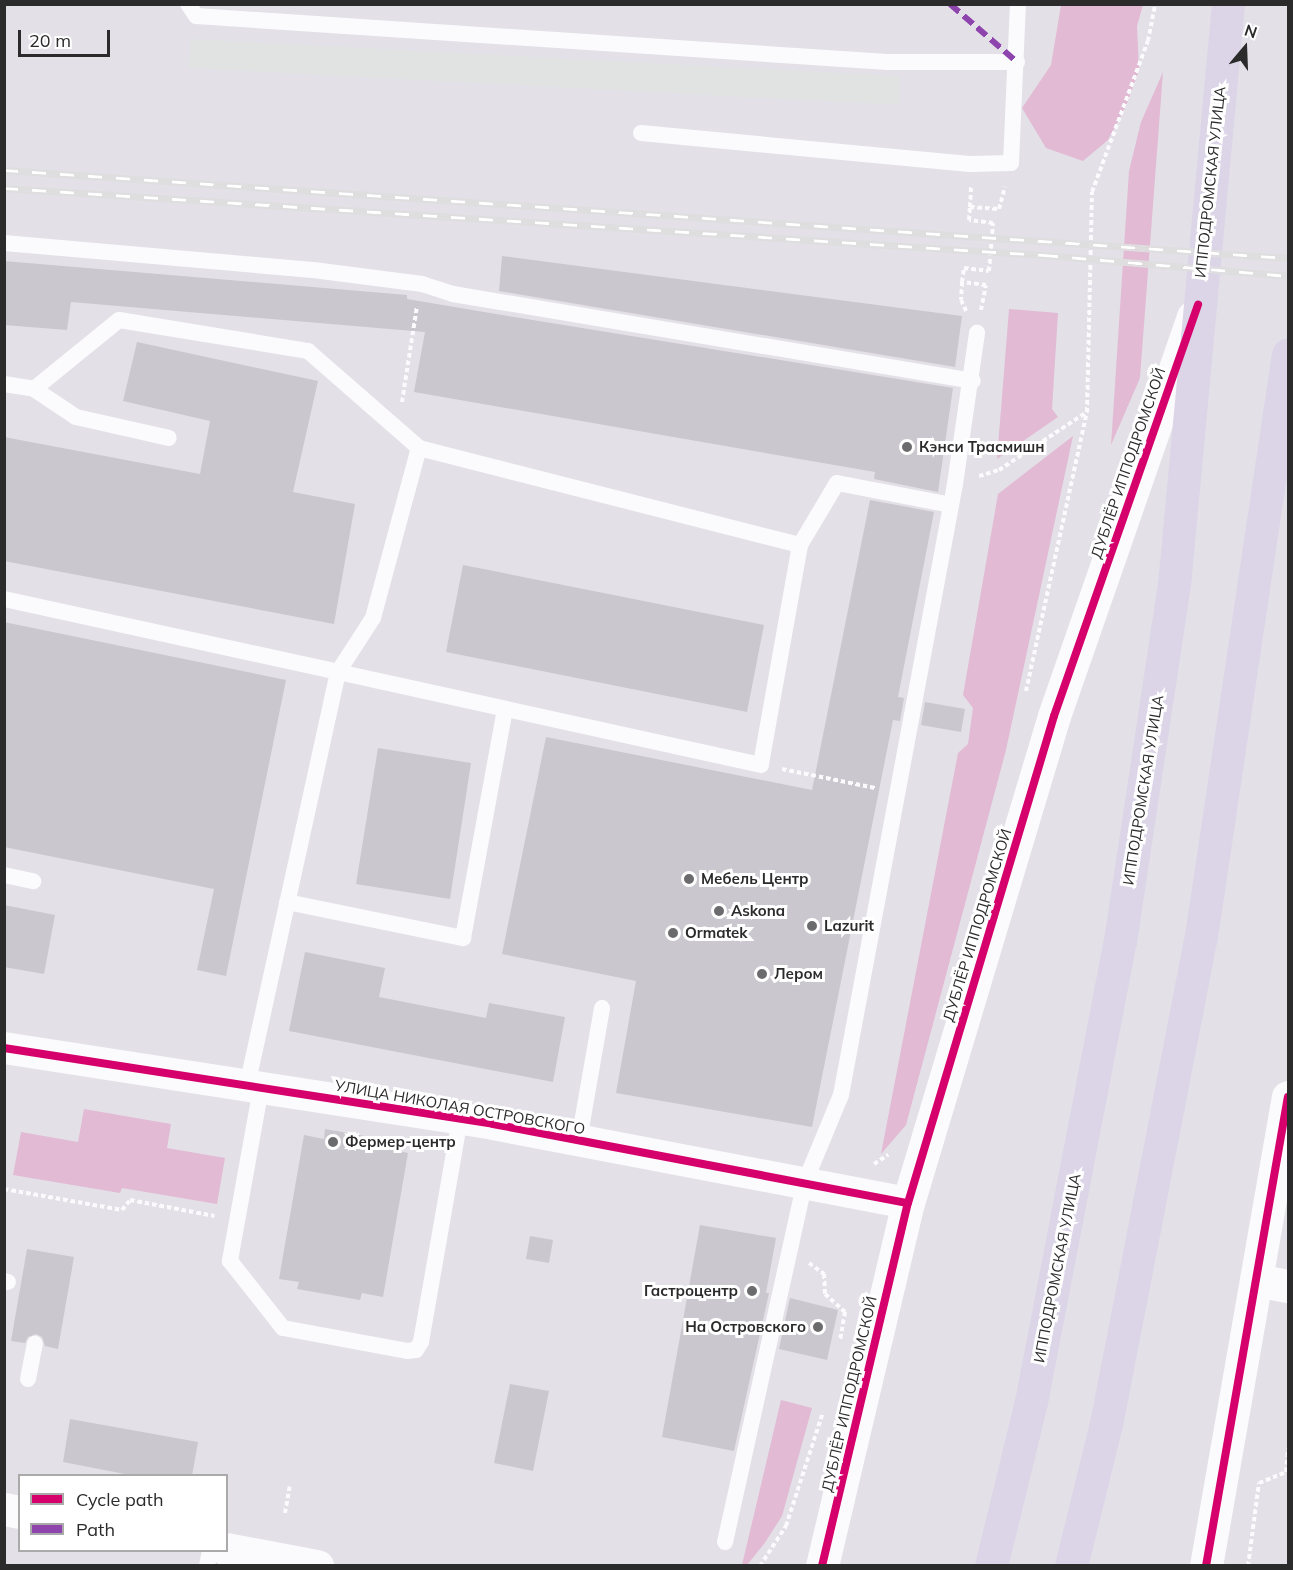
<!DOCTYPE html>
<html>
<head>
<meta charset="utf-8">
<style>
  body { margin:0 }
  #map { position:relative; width:1293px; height:1570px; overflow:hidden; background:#e3e0e8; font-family:Mulish,sans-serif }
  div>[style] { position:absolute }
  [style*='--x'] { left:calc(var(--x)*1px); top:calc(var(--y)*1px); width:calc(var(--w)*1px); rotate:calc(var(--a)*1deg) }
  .industrial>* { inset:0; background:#e0e3e2 }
  .green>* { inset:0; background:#e2bad3 }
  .building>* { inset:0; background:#cac8ce }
  .path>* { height:4px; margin-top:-2px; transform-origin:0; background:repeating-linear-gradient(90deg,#fbfafc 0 4.5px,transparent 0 7.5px) }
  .service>* { height:16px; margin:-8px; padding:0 8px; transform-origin:8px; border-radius:8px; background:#fbfafc }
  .minor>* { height:32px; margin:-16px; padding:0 16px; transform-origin:16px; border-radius:16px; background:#fbfafc }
  .tertiary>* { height:33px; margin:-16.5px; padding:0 16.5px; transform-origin:16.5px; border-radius:16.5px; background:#fbfafc }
  .secondary>* { height:33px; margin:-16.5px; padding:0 16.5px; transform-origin:16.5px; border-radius:16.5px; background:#fbfafc }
  .trunk>* { height:33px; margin:-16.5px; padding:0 16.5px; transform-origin:16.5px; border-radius:16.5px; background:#dcd4e7 }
  .rail>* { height:7px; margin-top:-3.5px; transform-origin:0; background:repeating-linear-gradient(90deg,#fff 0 14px,#dedede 0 28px); box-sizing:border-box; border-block:2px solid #dedede }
  .quiet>* { height:6px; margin-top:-3px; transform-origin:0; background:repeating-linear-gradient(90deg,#8e44ad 0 12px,transparent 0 18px) }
  .cycleway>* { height:8px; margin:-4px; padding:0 4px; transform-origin:4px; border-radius:4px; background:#d6006c }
  .dots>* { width:16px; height:16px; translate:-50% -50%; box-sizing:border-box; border:3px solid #fff; border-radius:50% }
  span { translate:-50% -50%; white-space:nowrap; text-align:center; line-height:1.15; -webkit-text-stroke:6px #fff; paint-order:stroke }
  .street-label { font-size:15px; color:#2b2b2b }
  .poi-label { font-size:15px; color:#2b2b2b; font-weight:700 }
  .left { translate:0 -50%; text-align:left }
  .right { translate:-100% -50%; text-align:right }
  .frame { position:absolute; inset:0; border:6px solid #2b2b2b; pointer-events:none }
  .legend { position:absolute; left:18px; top:1474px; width:210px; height:78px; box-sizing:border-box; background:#fff; border:2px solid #aaa; margin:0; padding:8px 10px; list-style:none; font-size:18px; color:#2b2b2b }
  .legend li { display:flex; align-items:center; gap:12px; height:30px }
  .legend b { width:30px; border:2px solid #aaa }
  .north { position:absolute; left:1215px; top:18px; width:60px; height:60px; -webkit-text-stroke:4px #fff; paint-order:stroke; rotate:19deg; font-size:16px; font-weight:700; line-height:24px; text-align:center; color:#2b2b2b }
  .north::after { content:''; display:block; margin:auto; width:21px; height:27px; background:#2b2b2b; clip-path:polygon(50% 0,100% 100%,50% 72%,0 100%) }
  .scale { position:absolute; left:18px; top:30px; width:92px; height:27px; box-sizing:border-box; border:3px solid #2b2b2b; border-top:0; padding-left:8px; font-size:18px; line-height:21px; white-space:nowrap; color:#2b2b2b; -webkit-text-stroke:4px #fff; paint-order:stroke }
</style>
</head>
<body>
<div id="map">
  <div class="industrial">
    <div style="clip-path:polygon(191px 39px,900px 76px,899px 105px,189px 68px)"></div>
  </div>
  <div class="green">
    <div style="clip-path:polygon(1061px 5px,1143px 5px,1137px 26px,1139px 70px,1126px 106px,1108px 140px,1083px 161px,1046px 148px,1022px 108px,1051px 65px)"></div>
    <div style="clip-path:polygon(1163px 72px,1140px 378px,1111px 445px,1129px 171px,1141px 122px)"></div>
    <div style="clip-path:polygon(1009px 309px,1058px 313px,1052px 409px,1058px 417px,997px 459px)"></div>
    <div style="clip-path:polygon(1073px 436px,1006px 750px,906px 1125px,881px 1154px,958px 753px,968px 744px,973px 708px,963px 695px,998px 494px)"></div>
    <div style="clip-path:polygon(84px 1109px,171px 1124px,167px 1148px,225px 1158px,217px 1204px,122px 1188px,120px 1193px,13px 1175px,21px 1132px,78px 1142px)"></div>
    <div style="clip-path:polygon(781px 1400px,812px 1408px,782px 1516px,764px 1544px,747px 1565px,742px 1565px)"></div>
  </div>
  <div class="building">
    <div style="clip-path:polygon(502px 256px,962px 316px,955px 367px,499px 291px)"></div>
    <div style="clip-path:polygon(4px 261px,407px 295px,407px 299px,496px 314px,953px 388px,938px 492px,874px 479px,875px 472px,414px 392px,425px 332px,71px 302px,67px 330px,4px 325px)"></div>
    <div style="clip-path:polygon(137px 342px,318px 381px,293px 492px,355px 504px,334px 624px,4px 561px,4px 437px,200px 474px,210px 421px,123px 401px)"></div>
    <div style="clip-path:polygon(870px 500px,934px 512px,898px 697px,904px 698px,900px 721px,893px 720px,812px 1127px,616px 1093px,636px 981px,502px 954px,546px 737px,812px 790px)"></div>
    <div style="clip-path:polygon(463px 565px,764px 625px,747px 712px,446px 652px)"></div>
    <div style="clip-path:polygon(4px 622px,286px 680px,226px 976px,197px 970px,214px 889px,4px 847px)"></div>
    <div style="clip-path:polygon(925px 702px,965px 709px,961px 732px,921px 725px)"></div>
    <div style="clip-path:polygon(378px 748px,471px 763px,450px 899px,356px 884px)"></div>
    <div style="clip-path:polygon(4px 905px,55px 915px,44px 974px,4px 967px)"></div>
    <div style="clip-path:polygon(305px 952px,385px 968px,379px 997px,486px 1018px,489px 1003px,565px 1017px,553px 1082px,289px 1031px)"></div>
    <div style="clip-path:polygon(325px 1129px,388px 1140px,387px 1149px,408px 1153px,383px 1297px,362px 1293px,360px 1300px,297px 1289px,299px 1282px,279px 1279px,304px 1135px,324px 1139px)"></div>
    <div style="clip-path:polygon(700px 1225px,776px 1238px,766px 1293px,769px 1293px,734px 1451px,662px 1437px)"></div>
    <div style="clip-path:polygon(530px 1236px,553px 1240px,549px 1263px,526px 1259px)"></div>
    <div style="clip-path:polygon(27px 1249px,74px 1257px,58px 1349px,45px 1346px,42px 1337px,36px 1334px,28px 1337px,25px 1343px,11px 1341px)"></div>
    <div style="clip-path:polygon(790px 1298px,838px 1310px,827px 1360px,779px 1349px)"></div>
    <div style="clip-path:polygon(510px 1384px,549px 1391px,533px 1471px,494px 1463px)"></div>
    <div style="clip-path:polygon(70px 1419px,198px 1442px,192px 1476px,135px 1476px,63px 1462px)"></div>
  </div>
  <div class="path">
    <div style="--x:970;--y:207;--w:21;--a:-87"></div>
    <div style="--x:962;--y:282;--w:18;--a:93"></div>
    <div style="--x:961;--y:300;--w:14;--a:65"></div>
    <div style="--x:981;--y:310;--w:25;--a:-79"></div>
    <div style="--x:986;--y:285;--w:24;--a:-173"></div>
    <div style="--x:962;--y:282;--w:14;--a:-82"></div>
    <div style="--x:964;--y:268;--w:25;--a:7"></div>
    <div style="--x:989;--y:271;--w:48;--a:-85.2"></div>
    <div style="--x:993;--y:223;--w:24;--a:-173"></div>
    <div style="--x:969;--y:220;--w:13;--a:-86"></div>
    <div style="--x:970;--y:207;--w:29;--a:4"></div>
    <div style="--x:999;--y:209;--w:23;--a:-75"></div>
    <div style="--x:402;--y:402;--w:97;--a:-81.1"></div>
    <div style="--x:979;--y:476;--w:21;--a:-17"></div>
    <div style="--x:999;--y:470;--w:105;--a:-33.4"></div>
    <div style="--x:1026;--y:691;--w:286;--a:-77.7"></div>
    <div style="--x:1087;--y:412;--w:220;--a:-88.7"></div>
    <div style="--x:1092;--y:192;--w:161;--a:-69.7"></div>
    <div style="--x:1148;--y:41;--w:38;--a:-79"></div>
    <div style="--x:782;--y:769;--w:95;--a:11.5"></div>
    <div style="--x:874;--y:1164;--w:17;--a:-33"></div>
    <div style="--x:4;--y:1189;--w:120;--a:10.1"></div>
    <div style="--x:122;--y:1210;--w:13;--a:-51"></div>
    <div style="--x:130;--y:1200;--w:86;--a:10.7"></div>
    <div style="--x:809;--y:1263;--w:19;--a:36"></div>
    <div style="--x:824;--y:1274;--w:20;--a:87"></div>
    <div style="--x:825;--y:1294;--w:27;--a:42"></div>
    <div style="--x:845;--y:1312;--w:28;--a:100"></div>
    <div style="--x:285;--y:1513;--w:27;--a:-80"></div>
    <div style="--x:760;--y:1566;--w:48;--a:-57"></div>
    <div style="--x:786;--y:1526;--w:120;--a:-72"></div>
    <div style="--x:1248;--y:1566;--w:84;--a:-82.5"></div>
    <div style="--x:1259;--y:1483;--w:29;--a:-22"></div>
    <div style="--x:1286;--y:1472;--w:24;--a:-85"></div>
  </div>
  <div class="service">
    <div style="--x:188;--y:4;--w:14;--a:56"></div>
    <div style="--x:196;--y:16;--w:693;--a:3.81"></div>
    <div style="--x:887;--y:62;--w:130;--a:0"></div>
    <div style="--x:641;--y:133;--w:330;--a:5.4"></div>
    <div style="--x:970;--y:164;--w:41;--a:-1.4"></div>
    <div style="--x:1011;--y:163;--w:159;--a:-87.5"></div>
    <div style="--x:4;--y:243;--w:318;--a:5"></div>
    <div style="--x:321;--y:271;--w:102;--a:7.3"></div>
    <div style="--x:422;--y:284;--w:33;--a:18"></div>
    <div style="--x:453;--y:294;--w:527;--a:9.5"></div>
    <div style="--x:4;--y:384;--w:30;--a:9"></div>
    <div style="--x:34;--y:389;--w:109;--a:-39.1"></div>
    <div style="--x:119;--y:320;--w:192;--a:9.3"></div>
    <div style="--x:308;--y:351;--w:147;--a:41.1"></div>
    <div style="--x:419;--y:448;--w:393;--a:14.3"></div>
    <div style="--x:800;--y:545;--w:223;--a:100.1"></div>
    <div style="--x:761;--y:765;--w:433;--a:-167.6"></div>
    <div style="--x:338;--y:672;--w:423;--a:102.4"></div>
    <div style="--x:34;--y:389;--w:50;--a:33.7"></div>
    <div style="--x:76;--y:417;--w:95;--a:12.7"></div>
    <div style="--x:800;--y:545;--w:72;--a:-59.2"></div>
    <div style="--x:837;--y:483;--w:116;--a:10.9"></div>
    <div style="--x:4;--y:599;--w:342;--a:12.3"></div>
    <div style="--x:338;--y:672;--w:64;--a:-57.1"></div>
    <div style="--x:373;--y:618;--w:176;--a:-74.9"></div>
    <div style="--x:4;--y:875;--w:30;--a:12"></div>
    <div style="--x:287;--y:902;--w:180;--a:11.6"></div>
    <div style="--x:463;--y:938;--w:233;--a:-79.6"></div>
    <div style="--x:261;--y:1088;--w:176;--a:100.2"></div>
    <div style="--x:230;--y:1261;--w:85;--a:51.7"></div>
    <div style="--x:283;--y:1328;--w:126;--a:10.5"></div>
    <div style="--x:407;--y:1351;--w:9;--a:-6"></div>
    <div style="--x:416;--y:1350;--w:9;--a:-58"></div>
    <div style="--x:421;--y:1342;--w:226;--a:-80.1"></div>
    <div style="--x:579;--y:1140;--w:134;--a:-80.1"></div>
    <div style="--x:4;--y:1281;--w:4;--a:14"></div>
    <div style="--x:28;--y:1379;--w:36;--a:-79"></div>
    <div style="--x:725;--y:1542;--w:369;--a:-77.5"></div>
    <div style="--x:805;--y:1182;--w:94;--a:-67.5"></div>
    <div style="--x:841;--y:1095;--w:622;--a:-79.43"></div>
    <div style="--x:955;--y:484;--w:153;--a:-81.7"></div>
    <div style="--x:207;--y:1566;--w:16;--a:-79"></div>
  </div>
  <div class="minor">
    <div style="--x:4;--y:1048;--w:495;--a:8.8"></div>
    <div style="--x:493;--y:1124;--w:422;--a:10.8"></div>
  </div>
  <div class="tertiary">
    <div style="--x:1256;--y:1280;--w:33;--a:11"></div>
    <div style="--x:822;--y:1566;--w:373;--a:-76.7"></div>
    <div style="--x:908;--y:1203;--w:508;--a:-73.31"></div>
    <div style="--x:1054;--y:716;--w:423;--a:-70.8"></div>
    <div style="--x:1206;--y:1566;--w:476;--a:-80.1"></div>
  </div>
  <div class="secondary">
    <div style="--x:4;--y:1509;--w:16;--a:11"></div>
    <div style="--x:226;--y:1549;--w:93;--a:10.6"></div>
  </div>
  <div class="trunk">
    <div style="--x:991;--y:1566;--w:169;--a:-76.3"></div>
    <div style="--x:1031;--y:1402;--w:470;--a:-79.1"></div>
    <div style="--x:1120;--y:941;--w:360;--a:-81.4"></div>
    <div style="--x:1174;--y:585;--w:584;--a:-84.69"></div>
    <div style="--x:1071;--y:1566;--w:146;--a:-76.2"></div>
    <div style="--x:1106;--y:1424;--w:497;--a:-79"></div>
    <div style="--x:1201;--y:936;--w:588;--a:-81.5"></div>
  </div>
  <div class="rail">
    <div style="--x:4;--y:170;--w:1287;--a:3.92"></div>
    <div style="--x:4;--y:188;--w:1042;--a:3.69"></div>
    <div style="--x:1044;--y:255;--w:245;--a:4.9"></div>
  </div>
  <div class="quiet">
    <div style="--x:950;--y:4;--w:89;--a:40.9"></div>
  </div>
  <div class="cycleway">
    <div style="--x:4;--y:1048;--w:495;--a:8.8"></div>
    <div style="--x:493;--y:1124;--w:422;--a:10.8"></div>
    <div style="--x:822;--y:1566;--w:373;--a:-76.7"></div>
    <div style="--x:908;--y:1203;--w:508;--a:-73.31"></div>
    <div style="--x:1054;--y:716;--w:436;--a:-70.7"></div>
    <div style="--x:1206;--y:1566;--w:476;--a:-80.1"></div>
  </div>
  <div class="dots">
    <div style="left:907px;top:447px;background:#6b6a6d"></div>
    <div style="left:689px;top:879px;background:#6b6a6d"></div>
    <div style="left:719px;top:911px;background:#6b6a6d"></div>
    <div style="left:812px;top:926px;background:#6b6a6d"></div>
    <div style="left:673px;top:933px;background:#6b6a6d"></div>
    <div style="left:762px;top:974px;background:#6b6a6d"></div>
    <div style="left:333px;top:1142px;background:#6b6a6d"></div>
    <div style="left:752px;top:1291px;background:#6b6a6d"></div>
    <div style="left:818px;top:1327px;background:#6b6a6d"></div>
  </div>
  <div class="street-label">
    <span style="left:1210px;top:182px;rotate:-84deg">ИППОДРОМСКАЯ УЛИЦА</span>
    <span style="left:1128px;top:463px;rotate:-71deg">ДУБЛЁР ИППОДРОМСКОЙ</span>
    <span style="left:1143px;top:790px;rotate:-81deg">ИППОДРОМСКАЯ УЛИЦА</span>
    <span style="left:977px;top:925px;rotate:-73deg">ДУБЛЁР ИППОДРОМСКОЙ</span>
    <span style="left:460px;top:1107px;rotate:10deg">УЛИЦА НИКОЛАЯ ОСТРОВСКОГО</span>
    <span style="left:1057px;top:1268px;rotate:-79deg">ИППОДРОМСКАЯ УЛИЦА</span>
    <span style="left:849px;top:1394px;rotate:-77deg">ДУБЛЁР ИППОДРОМСКОЙ</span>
  </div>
  <div class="poi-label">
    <span class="left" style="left:919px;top:447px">Кэнси Трасмишн</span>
    <span class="left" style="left:701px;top:879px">Мебель Центр</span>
    <span class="left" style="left:731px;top:911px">Askona</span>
    <span class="left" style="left:824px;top:926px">Lazurit</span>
    <span class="left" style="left:685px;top:933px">Ormatek</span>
    <span class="left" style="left:774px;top:974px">Лером</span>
    <span class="left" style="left:345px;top:1142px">Фермер-центр</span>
    <span class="right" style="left:738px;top:1291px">Гастроцентр</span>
    <span class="right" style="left:806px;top:1327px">На Островского</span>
  </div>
  <div class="frame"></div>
  <ul class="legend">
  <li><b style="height:8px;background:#d6006c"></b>Cycle path</li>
  <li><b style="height:8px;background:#8e44ad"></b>Path</li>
  </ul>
  <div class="north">N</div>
  <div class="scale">20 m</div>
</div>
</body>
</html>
